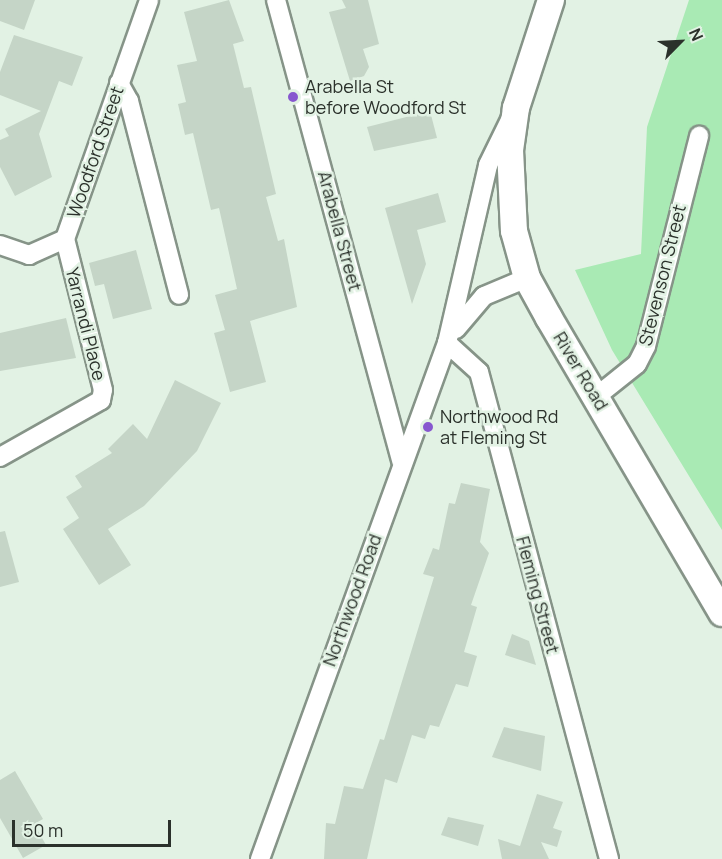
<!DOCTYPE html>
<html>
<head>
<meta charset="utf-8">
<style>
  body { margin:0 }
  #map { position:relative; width:722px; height:859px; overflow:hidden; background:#e2f2e4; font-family:Manrope,sans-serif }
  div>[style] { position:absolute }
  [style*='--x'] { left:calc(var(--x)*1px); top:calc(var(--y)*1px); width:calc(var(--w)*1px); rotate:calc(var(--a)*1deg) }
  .green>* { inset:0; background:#a9eab4 }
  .building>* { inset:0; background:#c5d5c7 }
  .roads { filter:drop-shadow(2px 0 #869488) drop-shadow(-2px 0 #869488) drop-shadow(0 2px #869488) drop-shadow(0 -2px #869488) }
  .street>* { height:18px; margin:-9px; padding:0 9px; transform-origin:9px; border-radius:9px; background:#fff }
  .secondary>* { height:26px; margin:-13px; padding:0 13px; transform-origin:13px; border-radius:13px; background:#fff }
  .dots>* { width:16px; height:16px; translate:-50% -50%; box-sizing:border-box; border:3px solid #e2f2e4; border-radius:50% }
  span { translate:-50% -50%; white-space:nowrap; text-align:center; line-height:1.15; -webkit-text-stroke:5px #e2f2e4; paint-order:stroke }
  .poi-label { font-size:18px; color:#2b312b }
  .left { translate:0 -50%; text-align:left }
  .street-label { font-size:18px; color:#2b312b }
  .north { position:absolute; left:650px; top:12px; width:60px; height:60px; -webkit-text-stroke:4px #e2f2e4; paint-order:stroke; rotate:66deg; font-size:16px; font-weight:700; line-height:24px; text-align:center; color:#2b312b }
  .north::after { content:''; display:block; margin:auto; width:21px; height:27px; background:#2b312b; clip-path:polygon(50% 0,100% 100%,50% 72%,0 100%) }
  .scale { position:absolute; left:12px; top:820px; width:159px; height:27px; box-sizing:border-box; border:3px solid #2b312b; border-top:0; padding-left:8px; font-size:18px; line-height:21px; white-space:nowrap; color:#2b312b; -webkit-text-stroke:4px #e2f2e4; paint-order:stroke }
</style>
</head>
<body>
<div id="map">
  <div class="green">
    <div style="clip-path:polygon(689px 0,722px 0,722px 530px,612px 350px,575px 270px,641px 254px,647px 127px)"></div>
  </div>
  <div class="building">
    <div style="clip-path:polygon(0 0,35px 0,24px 30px,0 21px)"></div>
    <div style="clip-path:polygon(229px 0,244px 41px,233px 44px,244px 88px,251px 87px,276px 194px,266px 197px,278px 241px,284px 239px,297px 307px,250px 321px,266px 382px,230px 392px,214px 333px,225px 330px,215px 295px,237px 289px,219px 208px,211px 210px,193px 133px,185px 135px,178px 104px,186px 102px,177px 65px,197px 61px,184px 12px)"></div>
    <div style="clip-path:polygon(342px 0,368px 0,379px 44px,363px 49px,369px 67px,364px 76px,350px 81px,329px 12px,346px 8px)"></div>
    <div style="clip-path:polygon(14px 35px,83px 57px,72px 86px,59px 81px,39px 134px,52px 177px,15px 196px,0 167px,0 140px,9px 136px,5px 129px,41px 111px,0 95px,0 72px)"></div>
    <div style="clip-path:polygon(430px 111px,437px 138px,374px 151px,367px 127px)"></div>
    <div style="clip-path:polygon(438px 193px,446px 222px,417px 230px,426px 264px,412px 304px,385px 208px)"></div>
    <div style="clip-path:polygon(136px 250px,152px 309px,113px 319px,104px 284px,95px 286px,89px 263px)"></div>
    <div style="clip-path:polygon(66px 318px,76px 358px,0 371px,0 333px)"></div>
    <div style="clip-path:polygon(175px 380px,221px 403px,197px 451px,144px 506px,108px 529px,131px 565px,99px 585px,63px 529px,79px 518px,66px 497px,82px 487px,75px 476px,112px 453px,108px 449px,133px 424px,147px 439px)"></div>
    <div style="clip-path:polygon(461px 483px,490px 489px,480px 542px,489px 553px,471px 605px,477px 607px,464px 652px,477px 656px,468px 687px,456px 684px,439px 727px,430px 725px,425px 739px,412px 735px,397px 783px,385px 779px,367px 859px,324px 859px,326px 823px,335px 824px,344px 786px,363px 789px,380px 739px,384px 740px,434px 577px,423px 574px,433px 548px,439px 550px,449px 503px,455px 504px)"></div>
    <div style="clip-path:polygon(5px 531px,19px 582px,0 587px,0 532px)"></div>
    <div style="clip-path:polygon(512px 634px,529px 641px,536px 665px,505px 655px)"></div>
    <div style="clip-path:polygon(504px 727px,545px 736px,541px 771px,492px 757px)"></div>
    <div style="clip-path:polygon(15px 771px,43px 819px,34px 824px,46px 845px,23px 858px,0 818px,0 780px)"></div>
    <div style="clip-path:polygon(537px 794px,563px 802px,553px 828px,562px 831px,557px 847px,541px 842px,549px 859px,502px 859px,498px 839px,520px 846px)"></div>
    <div style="clip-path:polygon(448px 817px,484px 825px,478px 846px,441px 835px)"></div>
  </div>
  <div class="roads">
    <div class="street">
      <div style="--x:276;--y:0;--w:478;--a:74.8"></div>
      <div style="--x:119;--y:83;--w:21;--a:61"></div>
      <div style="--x:129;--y:101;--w:200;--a:75.5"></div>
      <div style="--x:0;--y:245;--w:31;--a:19"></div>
      <div style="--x:29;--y:255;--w:39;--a:-24"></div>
      <div style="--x:65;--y:239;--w:253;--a:-70.6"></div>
      <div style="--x:456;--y:329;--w:43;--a:-49.7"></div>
      <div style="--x:484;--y:296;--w:47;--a:-22.7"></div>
      <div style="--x:447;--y:343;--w:43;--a:42.2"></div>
      <div style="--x:479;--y:372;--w:504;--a:75.05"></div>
      <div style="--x:597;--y:396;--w:51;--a:-38.7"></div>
      <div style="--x:637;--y:364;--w:20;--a:-63"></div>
      <div style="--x:646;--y:346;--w:217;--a:-75.8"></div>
      <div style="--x:0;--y:457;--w:116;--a:-29.4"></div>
      <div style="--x:101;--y:400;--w:10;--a:-79"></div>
      <div style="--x:103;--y:390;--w:156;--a:-104.1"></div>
      <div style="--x:260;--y:859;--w:549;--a:-70.08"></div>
      <div style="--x:447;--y:343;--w:183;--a:-77"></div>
      <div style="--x:488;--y:165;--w:52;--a:-63.9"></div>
    </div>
    <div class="secondary">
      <div style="--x:551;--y:0;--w:114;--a:108"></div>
      <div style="--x:516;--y:108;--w:42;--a:98.1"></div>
      <div style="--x:510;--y:150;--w:81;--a:87.2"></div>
      <div style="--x:514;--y:231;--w:49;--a:74.5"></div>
      <div style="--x:527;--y:278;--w:46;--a:61.2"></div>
      <div style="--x:549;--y:318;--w:342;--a:59.6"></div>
    </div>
  </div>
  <div class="dots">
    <div style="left:293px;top:97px;background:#8757cf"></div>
    <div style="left:428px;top:427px;background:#8757cf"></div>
  </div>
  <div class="poi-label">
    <span class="left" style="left:305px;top:97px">Arabella St<br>before Woodford St</span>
    <span class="left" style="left:440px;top:427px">Northwood Rd<br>at Fleming St</span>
  </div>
  <div class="street-label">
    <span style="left:95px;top:152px;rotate:-71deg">Woodford Street</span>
    <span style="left:340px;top:231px;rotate:75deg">Arabella Street</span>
    <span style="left:662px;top:275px;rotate:-76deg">Stevenson Street</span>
    <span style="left:86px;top:324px;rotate:76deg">Yarrandi Place</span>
    <span style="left:581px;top:371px;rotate:59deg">River Road</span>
    <span style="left:538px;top:595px;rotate:75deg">Fleming Street</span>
    <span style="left:352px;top:600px;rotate:-70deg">Northwood Road</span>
  </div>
  <div class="north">N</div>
  <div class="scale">50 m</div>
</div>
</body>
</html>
